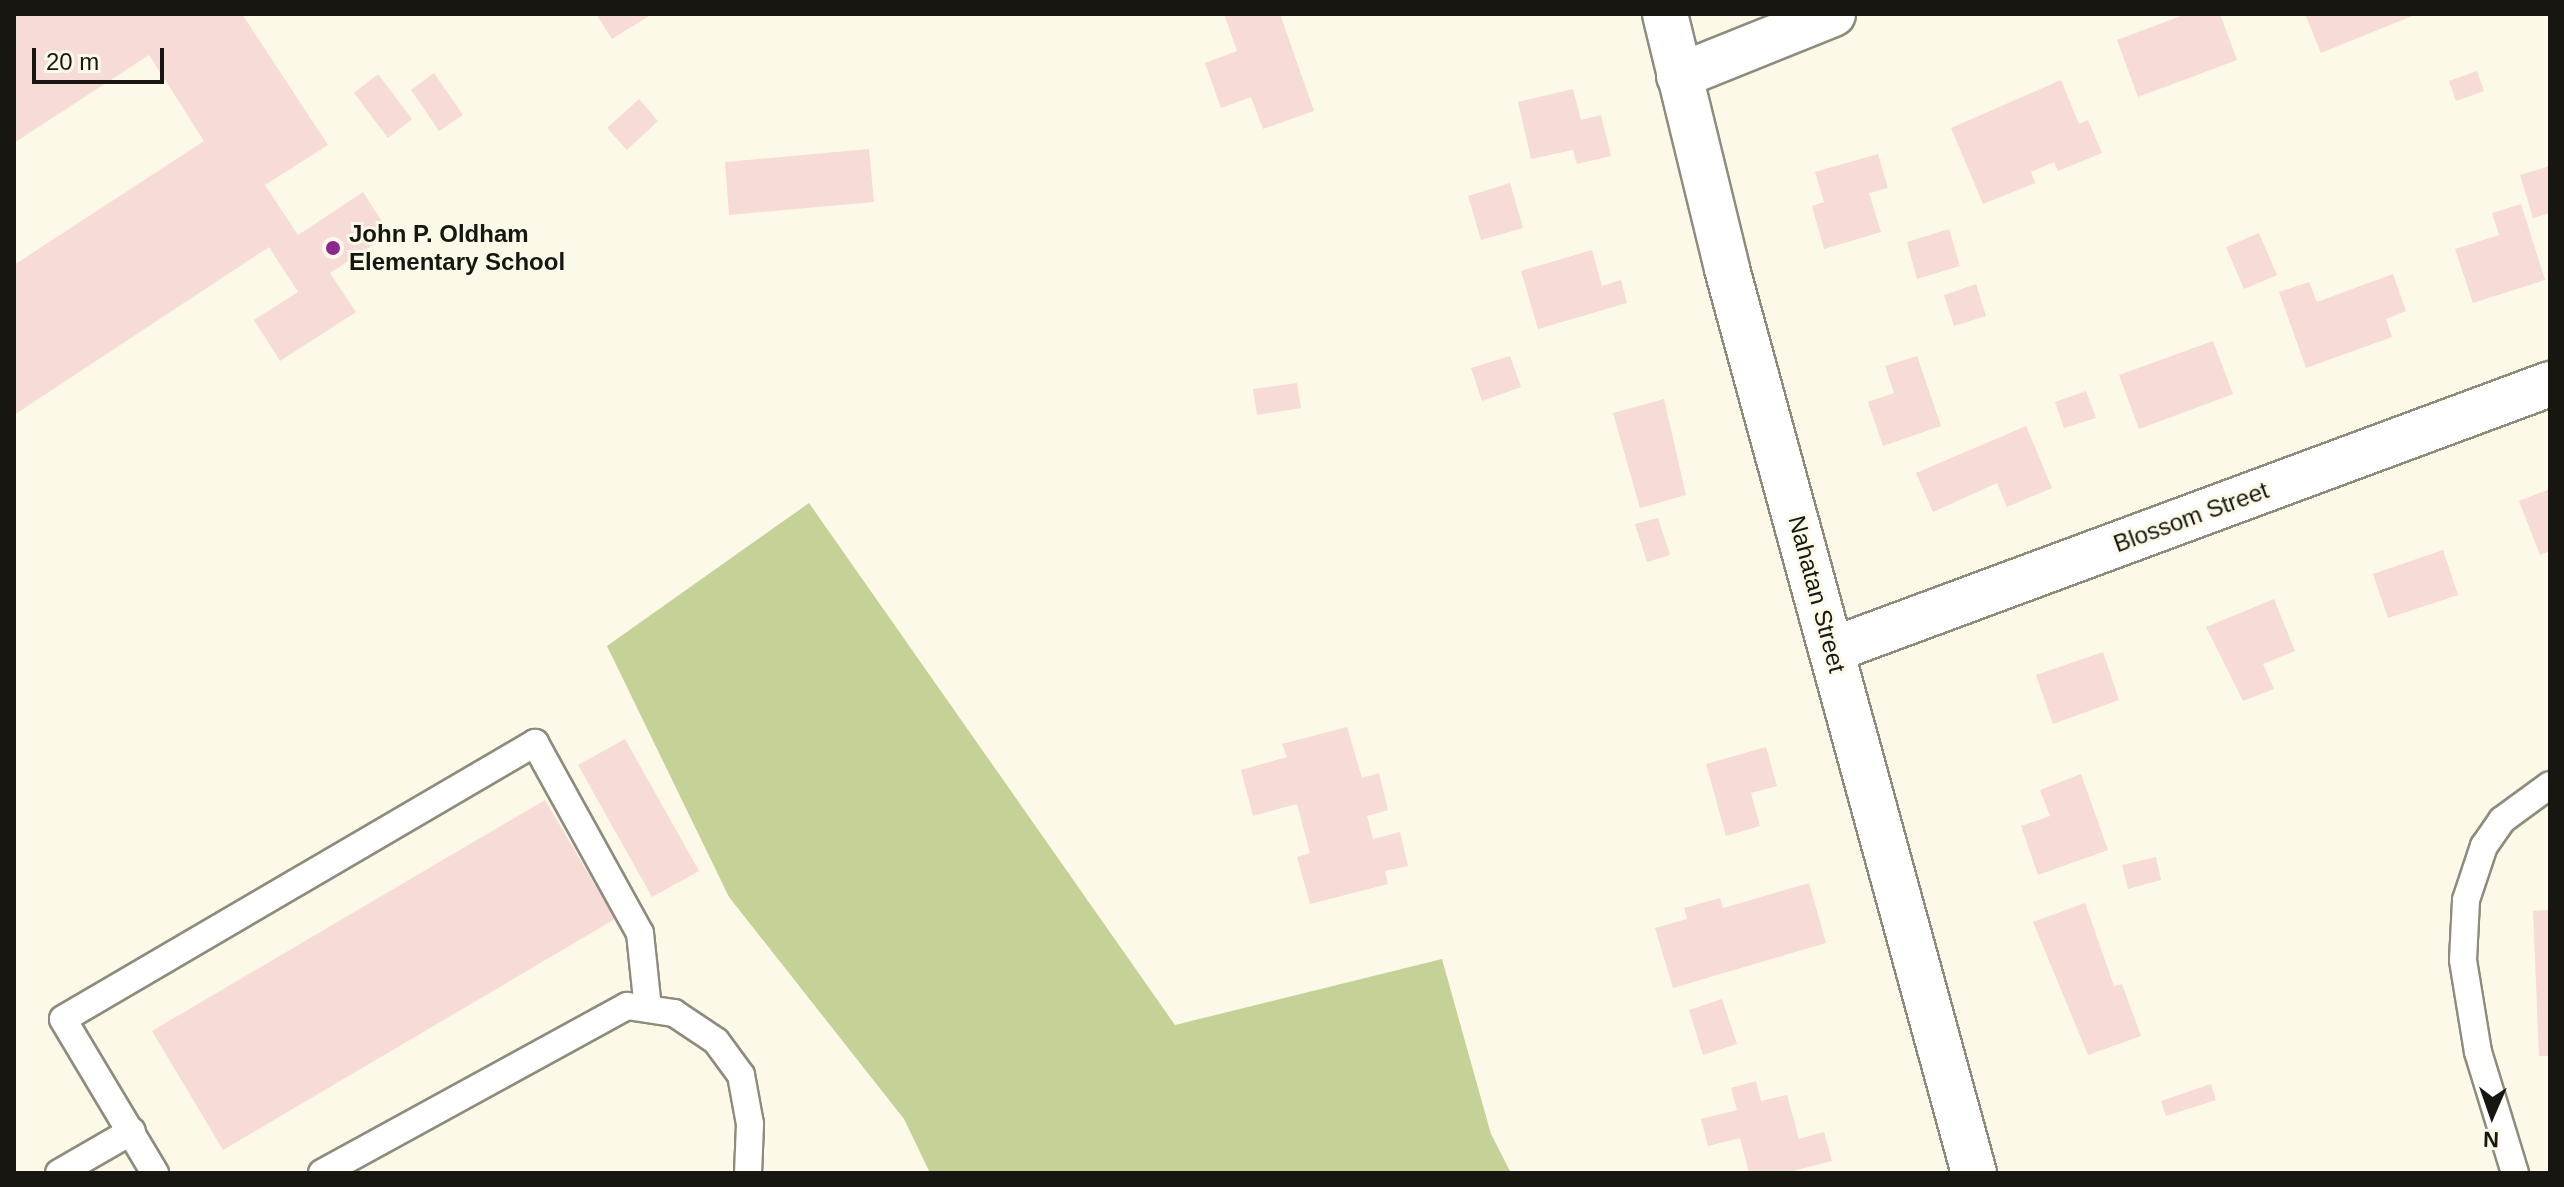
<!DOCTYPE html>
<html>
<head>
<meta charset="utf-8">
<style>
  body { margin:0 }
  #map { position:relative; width:2564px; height:1187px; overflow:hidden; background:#fdf9e9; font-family:Arial,sans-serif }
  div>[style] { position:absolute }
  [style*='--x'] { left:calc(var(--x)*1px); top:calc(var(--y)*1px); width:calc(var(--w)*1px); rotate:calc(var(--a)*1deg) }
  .forest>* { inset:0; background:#c5d297 }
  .building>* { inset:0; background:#f6dbd6 }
  .roads { filter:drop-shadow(2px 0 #8f8b7d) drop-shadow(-2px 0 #8f8b7d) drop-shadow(0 2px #8f8b7d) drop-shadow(0 -2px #8f8b7d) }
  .service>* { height:26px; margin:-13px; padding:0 13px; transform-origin:13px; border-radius:13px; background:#fff }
  .minor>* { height:44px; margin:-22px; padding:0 22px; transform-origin:22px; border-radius:22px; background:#fff }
  .secondary>* { height:44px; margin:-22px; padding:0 22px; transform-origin:22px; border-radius:22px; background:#fff }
  .dots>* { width:22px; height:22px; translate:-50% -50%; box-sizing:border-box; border:4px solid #fdf9e9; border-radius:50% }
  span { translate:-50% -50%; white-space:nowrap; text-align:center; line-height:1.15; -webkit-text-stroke:6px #fdf9e9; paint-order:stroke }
  .poi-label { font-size:24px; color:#181611; font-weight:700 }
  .left { translate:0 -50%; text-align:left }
  .street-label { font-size:24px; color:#181611 }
  .frame { position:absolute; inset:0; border:16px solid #181611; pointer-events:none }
  .north { position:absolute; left:2452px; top:1075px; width:80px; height:80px; -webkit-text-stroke:6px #fdf9e9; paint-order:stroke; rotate:182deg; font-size:22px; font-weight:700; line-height:32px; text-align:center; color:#181611 }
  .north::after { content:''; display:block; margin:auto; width:28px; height:36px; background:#181611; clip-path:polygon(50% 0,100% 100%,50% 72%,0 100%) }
  .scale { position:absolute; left:32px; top:48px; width:132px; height:36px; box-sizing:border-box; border:4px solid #181611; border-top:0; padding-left:10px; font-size:24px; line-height:28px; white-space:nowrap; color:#181611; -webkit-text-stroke:6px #fdf9e9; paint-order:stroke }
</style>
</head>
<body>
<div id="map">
  <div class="forest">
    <div style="clip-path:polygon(809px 503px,1175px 1025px,1442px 959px,1491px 1134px,1511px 1173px,930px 1173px,904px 1119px,729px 897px,607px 646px)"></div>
  </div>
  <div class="building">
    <div style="clip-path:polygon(14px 14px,242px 14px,328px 145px,265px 185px,298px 235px,363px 192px,390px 234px,330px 273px,356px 312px,280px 361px,254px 320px,298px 292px,269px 247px,14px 415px,14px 265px,204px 141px,149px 55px,14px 143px)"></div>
    <div style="clip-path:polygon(596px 14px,652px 14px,612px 39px)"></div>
    <div style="clip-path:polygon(1224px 14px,1280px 14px,1314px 111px,1263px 129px,1251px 97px,1221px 108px,1205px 63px,1237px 51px)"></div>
    <div style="clip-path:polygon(2186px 14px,2220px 14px,2237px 60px,2138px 97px,2117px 40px)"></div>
    <div style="clip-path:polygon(2305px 14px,2417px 14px,2321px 53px)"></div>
    <div style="clip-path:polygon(2477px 71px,2484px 91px,2456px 101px,2449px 81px)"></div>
    <div style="clip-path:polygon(434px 73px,463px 115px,439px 131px,411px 90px)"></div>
    <div style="clip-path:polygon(378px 74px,412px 119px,388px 138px,354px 93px)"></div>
    <div style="clip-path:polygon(2061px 80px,2079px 124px,2088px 120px,2102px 153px,2058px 171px,2054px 162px,2031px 172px,2035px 183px,1983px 204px,1951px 128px)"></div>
    <div style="clip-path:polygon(1573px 89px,1581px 120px,1601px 115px,1611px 156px,1577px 164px,1573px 150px,1531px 159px,1518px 102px)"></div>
    <div style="clip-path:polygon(639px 99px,658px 121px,627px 150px,607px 128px)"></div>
    <div style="clip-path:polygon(869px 149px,874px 202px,729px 215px,725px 162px)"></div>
    <div style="clip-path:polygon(1878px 154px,1888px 188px,1869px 193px,1881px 232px,1824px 249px,1812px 206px,1824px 202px,1815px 172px)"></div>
    <div style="clip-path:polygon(2550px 166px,2550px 213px,2533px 218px,2520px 175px)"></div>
    <div style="clip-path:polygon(1510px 183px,1523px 228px,1481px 240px,1468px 196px)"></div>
    <div style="clip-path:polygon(2521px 204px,2545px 280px,2473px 303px,2455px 249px,2499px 235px,2492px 213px)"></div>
    <div style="clip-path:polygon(1949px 229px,1960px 266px,1917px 279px,1907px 242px)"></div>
    <div style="clip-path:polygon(2259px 233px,2277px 275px,2244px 289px,2226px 247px)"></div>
    <div style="clip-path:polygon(1592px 250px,1602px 286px,1621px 280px,1627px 303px,1538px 329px,1521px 271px)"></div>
    <div style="clip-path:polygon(2393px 274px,2406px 311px,2386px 319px,2392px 337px,2306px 368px,2279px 292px,2309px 282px,2317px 302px)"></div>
    <div style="clip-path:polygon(1976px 284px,1986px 316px,1954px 326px,1944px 295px)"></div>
    <div style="clip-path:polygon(2213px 341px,2233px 394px,2139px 429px,2119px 375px)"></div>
    <div style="clip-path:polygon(1510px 356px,1521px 387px,1482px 401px,1471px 368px)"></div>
    <div style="clip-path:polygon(1917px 356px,1941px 426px,1883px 446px,1868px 402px,1894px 393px,1885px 366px)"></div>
    <div style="clip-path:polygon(1297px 383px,1301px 408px,1257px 415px,1253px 389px)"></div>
    <div style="clip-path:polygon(2086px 391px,2096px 418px,2064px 428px,2055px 402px)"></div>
    <div style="clip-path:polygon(1664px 399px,1686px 495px,1640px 508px,1613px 413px)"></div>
    <div style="clip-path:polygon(2026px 426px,2052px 488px,2007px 507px,1997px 483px,1933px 512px,1916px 473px)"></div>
    <div style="clip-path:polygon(2550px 489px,2550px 551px,2540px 555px,2519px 501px)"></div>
    <div style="clip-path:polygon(1658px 518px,1670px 555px,1647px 562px,1635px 524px)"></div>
    <div style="clip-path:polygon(2443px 550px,2458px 595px,2388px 618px,2373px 574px)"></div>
    <div style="clip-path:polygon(2274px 599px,2295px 651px,2263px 664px,2274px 689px,2243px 701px,2206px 627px)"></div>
    <div style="clip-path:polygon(2103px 652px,2119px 700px,2053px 724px,2036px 675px)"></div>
    <div style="clip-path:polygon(1347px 727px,1362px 778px,1379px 773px,1388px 810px,1367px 816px,1373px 839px,1400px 832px,1408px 866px,1385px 871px,1388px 884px,1310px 904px,1297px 857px,1310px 853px,1297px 804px,1253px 816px,1241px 770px,1287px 757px,1282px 744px)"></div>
    <div style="clip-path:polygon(625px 739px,699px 871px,652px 897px,578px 765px)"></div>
    <div style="clip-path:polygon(1766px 747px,1777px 786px,1751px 793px,1760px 826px,1726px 836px,1706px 764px)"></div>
    <div style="clip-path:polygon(2081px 774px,2108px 850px,2038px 875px,2021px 826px,2050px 816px,2040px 790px)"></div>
    <div style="clip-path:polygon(545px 800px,615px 919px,223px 1150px,152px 1031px)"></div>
    <div style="clip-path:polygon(2156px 857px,2161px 880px,2128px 889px,2122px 865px)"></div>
    <div style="clip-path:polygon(1809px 883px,1826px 943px,1673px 988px,1655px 928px,1687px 919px,1684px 908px,1720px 898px,1723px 908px)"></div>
    <div style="clip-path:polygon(2085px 903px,2114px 986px,2122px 984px,2141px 1036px,2088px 1055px,2033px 922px)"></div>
    <div style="clip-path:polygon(2550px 910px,2550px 1056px,2539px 1056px,2533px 911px)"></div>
    <div style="clip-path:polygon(1722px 999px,1737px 1044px,1703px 1055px,1689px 1010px)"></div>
    <div style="clip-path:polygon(1756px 1081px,1761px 1101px,1787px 1095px,1799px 1139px,1824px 1132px,1832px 1161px,1785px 1173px,1749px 1173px,1740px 1138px,1708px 1146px,1701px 1119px,1737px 1110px,1731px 1088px)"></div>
    <div style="clip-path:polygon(2211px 1084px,2216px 1100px,2166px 1116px,2161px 1101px)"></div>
  </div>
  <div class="roads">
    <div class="service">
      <div style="--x:59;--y:1173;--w:84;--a:-29.9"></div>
      <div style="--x:155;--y:1173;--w:179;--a:-120.9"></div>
      <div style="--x:63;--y:1019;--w:547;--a:-30.32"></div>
      <div style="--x:535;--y:743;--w:217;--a:61.1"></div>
      <div style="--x:640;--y:933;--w:76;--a:84"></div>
      <div style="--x:322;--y:1173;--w:348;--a:-28.7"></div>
      <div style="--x:627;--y:1006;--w:48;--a:8.5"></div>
      <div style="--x:674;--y:1013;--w:50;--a:33.7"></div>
      <div style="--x:716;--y:1041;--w:42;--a:53.7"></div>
      <div style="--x:741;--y:1075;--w:50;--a:79.6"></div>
      <div style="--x:750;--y:1124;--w:49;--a:92.3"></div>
      <div style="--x:2515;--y:1173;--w:127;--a:-107"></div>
      <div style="--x:2478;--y:1052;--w:93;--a:-99.3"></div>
      <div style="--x:2463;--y:960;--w:60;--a:-87.1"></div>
      <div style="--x:2466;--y:900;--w:57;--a:-71.6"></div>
      <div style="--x:2484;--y:846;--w:32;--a:-55"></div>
      <div style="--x:2502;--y:820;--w:59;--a:-36.1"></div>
    </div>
    <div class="minor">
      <div style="--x:1679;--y:76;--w:166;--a:-21.9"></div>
      <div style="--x:1832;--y:650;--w:766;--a:-20.33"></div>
    </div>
    <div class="secondary">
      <div style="--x:1665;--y:14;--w:262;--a:76.3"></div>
      <div style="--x:1727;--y:269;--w:937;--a:74.72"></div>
    </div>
  </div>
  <div class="dots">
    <div style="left:333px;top:248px;background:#8d288e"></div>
  </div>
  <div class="poi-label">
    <span class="left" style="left:349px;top:248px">John P. Oldham<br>Elementary School</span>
  </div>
  <div class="street-label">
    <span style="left:2191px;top:517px;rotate:-20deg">Blossom Street</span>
    <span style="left:1817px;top:594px;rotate:75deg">Nahatan Street</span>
  </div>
  <div class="frame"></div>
  <div class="north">N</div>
  <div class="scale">20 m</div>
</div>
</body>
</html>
